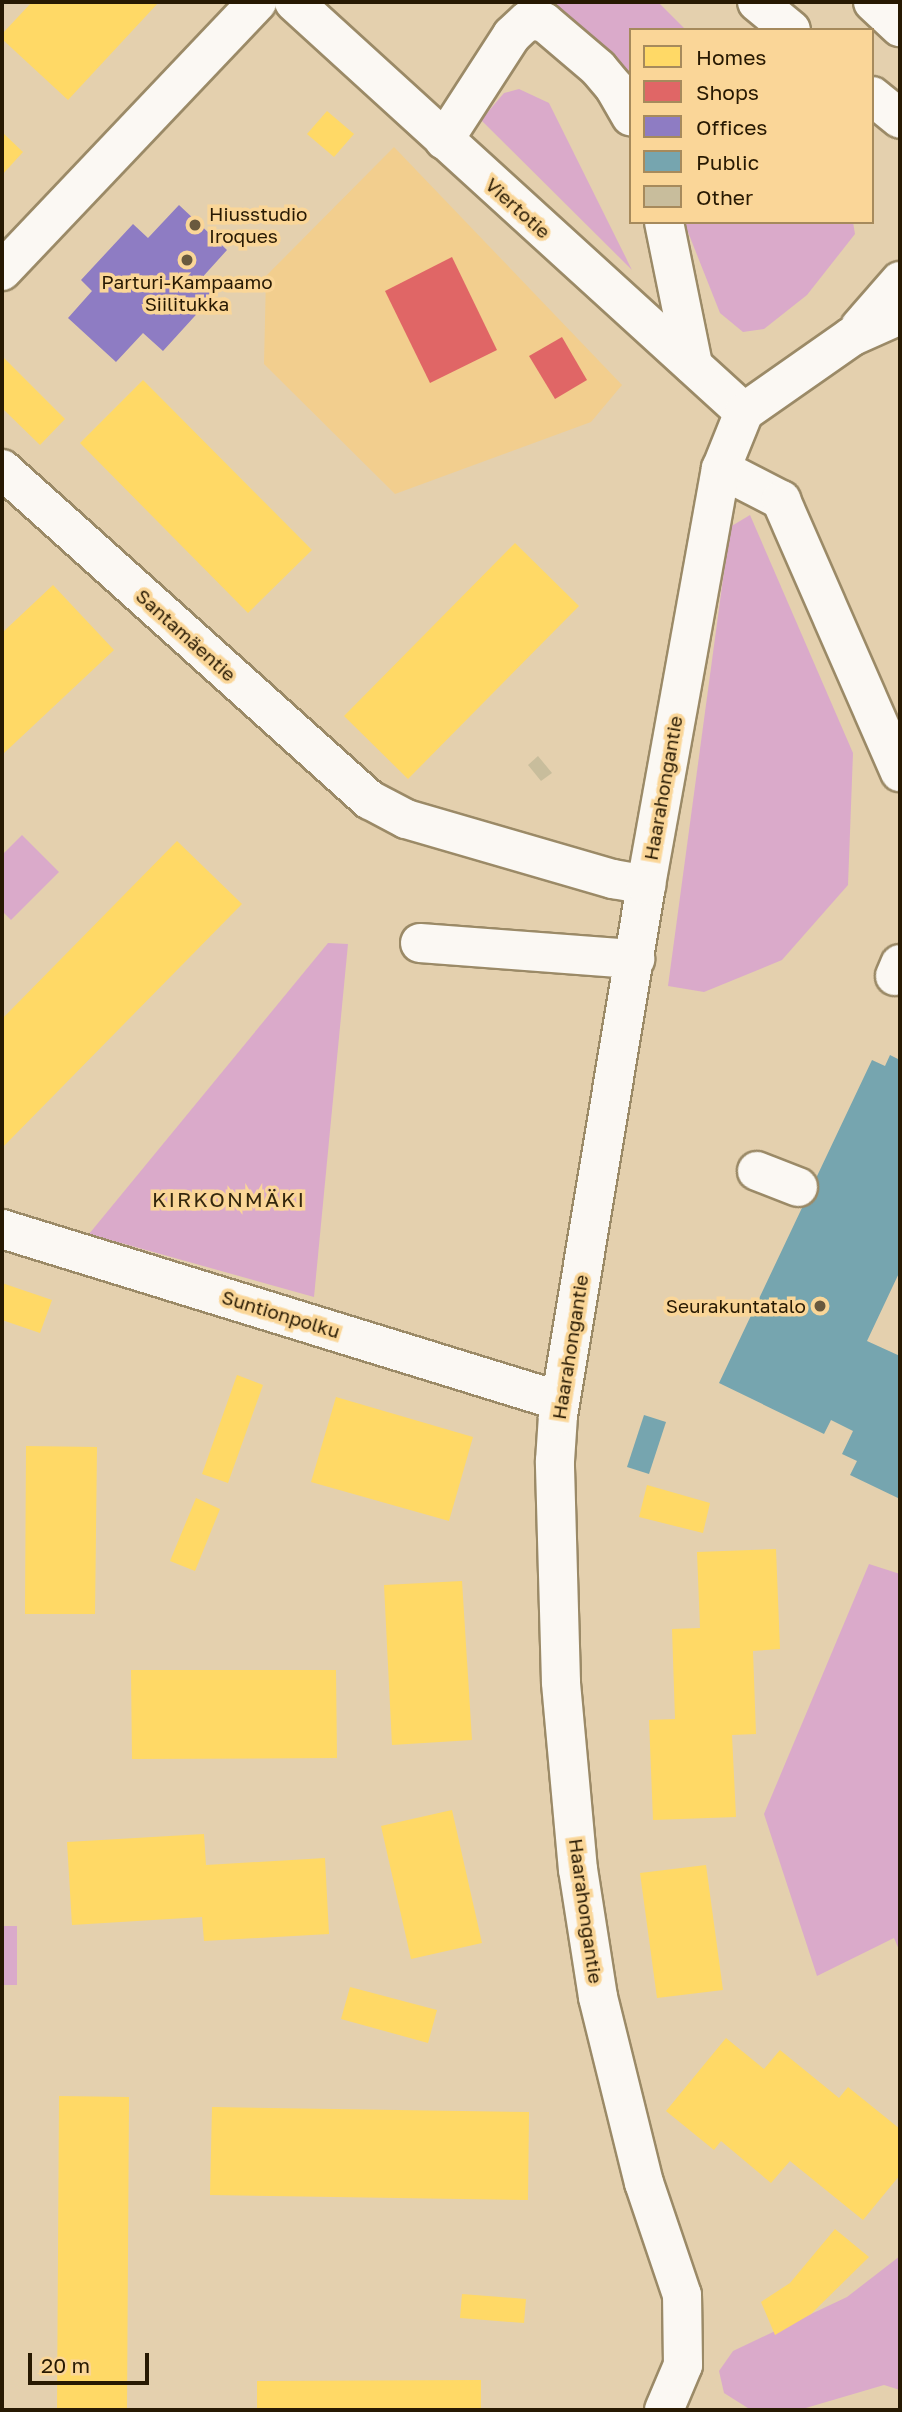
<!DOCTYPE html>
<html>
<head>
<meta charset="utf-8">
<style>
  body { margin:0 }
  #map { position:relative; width:902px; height:2412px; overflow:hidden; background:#e4d0ae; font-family:"Golos Text",sans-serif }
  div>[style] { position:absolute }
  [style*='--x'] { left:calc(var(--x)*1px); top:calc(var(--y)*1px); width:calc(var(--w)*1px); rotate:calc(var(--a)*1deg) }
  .built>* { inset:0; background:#f2ce8e }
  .green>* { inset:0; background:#daaaca }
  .homes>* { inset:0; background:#ffd966 }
  .shops>* { inset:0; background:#e06666 }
  .offices>* { inset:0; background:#8e7cc3 }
  .public>* { inset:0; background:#76a5af }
  .building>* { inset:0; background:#c8bd9c }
  .roads { filter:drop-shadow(2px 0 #9b8a67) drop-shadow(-2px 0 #9b8a67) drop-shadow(0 2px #9b8a67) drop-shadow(0 -2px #9b8a67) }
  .minor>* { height:38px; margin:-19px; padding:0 19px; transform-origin:19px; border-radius:19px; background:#fbf8f3 }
  .major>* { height:38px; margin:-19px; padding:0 19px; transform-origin:19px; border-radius:19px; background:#fbf8f3 }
  .dots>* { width:19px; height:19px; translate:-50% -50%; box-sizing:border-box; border:4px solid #fad698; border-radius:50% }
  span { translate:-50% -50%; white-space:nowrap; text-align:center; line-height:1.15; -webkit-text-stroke:7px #fad698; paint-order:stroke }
  .street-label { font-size:19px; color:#271902 }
  .poi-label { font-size:19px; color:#271902 }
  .left { translate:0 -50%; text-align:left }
  .right { translate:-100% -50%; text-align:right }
  .neighbourhood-label { font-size:21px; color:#34270d; letter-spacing:2px }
  .frame { position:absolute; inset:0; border:4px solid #271902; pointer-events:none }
  .legend { position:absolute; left:629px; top:28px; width:245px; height:196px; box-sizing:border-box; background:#fad698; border:2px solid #a68a5c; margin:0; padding:9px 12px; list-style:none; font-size:21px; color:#271902 }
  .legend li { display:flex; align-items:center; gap:14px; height:35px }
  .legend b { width:35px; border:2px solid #a68a5c }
  .scale { position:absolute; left:28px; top:2353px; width:121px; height:32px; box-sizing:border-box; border:4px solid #271902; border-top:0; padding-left:9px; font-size:21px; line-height:24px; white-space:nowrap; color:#271902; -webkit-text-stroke:5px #fad698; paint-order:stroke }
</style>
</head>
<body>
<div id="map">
  <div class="built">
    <div style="clip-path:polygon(394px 147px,622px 385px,591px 422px,395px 494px,264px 364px,266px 276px)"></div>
  </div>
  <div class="green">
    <div style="clip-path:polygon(554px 2px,658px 2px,686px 30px,631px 30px,631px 84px)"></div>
    <div style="clip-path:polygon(519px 89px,549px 103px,632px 270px,481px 120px,504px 93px)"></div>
    <div style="clip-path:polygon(684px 222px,853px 222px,855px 234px,807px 295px,764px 329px,743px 332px,720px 313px)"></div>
    <div style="clip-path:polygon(750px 515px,853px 753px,848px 885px,782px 960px,704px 992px,668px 986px,730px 527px)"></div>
    <div style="clip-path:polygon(22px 835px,59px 872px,11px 920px,2px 911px,2px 855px)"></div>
    <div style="clip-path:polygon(328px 943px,348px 944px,314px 1297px,89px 1234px)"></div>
    <div style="clip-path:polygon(869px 1564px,900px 1574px,900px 1952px,894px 1938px,817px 1976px,764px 1814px)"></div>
    <div style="clip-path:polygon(2px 1926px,17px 1926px,17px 1985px,2px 1985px)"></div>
    <div style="clip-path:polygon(900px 2256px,900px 2390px,884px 2385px,799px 2410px,751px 2410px,724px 2393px,719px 2371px,733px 2351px,847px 2297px)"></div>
  </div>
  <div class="homes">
    <div style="clip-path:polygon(32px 2px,159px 2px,68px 100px,2px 39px,2px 34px)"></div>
    <div style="clip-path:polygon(327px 111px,354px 134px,334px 157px,307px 134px)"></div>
    <div style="clip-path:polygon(2px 132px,23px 152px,2px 175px)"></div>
    <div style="clip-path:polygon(2px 356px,65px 419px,40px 445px,2px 408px)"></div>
    <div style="clip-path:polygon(143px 380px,312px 550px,248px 613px,80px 443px)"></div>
    <div style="clip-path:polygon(515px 543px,579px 606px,408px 779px,344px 716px)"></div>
    <div style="clip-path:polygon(53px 585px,114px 650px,2px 755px,2px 633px)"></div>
    <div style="clip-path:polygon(177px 841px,242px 904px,2px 1148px,2px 1019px)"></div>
    <div style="clip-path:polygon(2px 1283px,52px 1300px,40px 1333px,2px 1320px)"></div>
    <div style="clip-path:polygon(237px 1375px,263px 1385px,228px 1483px,202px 1474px)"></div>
    <div style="clip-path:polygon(336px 1397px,473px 1437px,449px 1521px,311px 1482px)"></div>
    <div style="clip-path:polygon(26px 1446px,97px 1447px,95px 1614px,25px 1614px)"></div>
    <div style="clip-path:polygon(647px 1485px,710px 1503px,703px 1533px,639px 1517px)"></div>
    <div style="clip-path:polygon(196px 1498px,220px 1509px,195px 1571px,170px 1561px)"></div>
    <div style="clip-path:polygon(776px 1549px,780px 1649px,753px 1651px,756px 1734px,732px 1735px,736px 1817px,653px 1820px,649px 1720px,675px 1719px,672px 1629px,700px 1628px,697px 1552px)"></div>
    <div style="clip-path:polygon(462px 1581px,472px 1740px,392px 1745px,384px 1585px)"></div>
    <div style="clip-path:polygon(131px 1670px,336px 1670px,337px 1758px,132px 1759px)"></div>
    <div style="clip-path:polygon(452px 1810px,482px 1943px,411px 1959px,381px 1826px)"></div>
    <div style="clip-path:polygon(204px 1834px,206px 1865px,325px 1858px,329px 1934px,204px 1941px,202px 1917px,72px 1925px,67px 1842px)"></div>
    <div style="clip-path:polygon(706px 1865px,723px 1990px,657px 1998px,640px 1873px)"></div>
    <div style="clip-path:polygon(350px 1987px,437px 2010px,428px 2043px,341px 2019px)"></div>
    <div style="clip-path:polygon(726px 2038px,764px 2069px,780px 2050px,839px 2098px,848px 2087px,900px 2129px,900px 2175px,863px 2220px,790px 2161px,771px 2183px,721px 2141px,714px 2150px,666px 2111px)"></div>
    <div style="clip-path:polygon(59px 2096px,129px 2097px,127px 2410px,57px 2410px)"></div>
    <div style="clip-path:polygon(212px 2107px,529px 2112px,528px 2200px,210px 2195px)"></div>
    <div style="clip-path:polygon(835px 2229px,869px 2257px,811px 2314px,775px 2335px,761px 2302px,790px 2283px)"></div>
    <div style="clip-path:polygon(462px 2294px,526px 2299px,524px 2323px,460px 2318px)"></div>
    <div style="clip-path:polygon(481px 2380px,481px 2410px,257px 2410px,257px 2381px)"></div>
  </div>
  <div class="shops">
    <div style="clip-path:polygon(452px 257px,497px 350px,430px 383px,385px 291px)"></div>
    <div style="clip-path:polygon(562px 337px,587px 380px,555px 399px,529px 356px)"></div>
  </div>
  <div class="offices">
    <div style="clip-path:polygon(179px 205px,227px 250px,199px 281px,214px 295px,163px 351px,143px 333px,116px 362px,68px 318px,92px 291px,81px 280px,133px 224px,148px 238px)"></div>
  </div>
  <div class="public">
    <div style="clip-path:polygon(890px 1055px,900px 1060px,900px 1271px,867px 1341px,900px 1356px,900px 1499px,850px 1475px,857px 1461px,842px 1454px,853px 1431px,831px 1420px,824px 1434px,719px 1383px,872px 1060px,885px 1066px)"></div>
    <div style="clip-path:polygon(644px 1415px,666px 1422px,649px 1474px,627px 1467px)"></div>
  </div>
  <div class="building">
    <div style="clip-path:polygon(538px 756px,552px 773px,541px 781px,528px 765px)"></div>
  </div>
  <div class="roads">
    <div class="minor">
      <div style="--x:294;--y:2;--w:609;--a:42.34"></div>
      <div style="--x:444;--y:140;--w:125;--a:-57.1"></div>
      <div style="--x:512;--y:35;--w:21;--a:-43"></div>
      <div style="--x:527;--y:21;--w:17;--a:3"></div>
      <div style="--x:544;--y:22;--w:71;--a:40.4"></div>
      <div style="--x:598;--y:68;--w:25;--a:50"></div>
      <div style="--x:614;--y:87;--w:34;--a:60"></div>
      <div style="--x:664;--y:222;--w:146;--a:78.5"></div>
      <div style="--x:2;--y:271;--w:371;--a:-46.5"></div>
      <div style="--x:860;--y:327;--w:61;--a:-49"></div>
      <div style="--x:2;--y:469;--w:495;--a:42"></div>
      <div style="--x:370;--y:800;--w:41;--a:27.8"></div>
      <div style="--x:406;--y:819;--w:216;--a:16.2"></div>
      <div style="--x:613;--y:879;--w:34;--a:10"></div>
      <div style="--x:721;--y:469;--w:68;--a:27.3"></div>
      <div style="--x:781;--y:500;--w:297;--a:66.4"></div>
      <div style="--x:420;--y:943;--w:216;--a:4.3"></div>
      <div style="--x:895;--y:976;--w:13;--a:-67"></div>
      <div style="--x:757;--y:1171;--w:44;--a:21.3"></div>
      <div style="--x:2;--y:1229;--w:584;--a:17.13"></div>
      <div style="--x:664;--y:2410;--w:49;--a:-67.1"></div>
      <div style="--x:683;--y:2365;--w:70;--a:-90.8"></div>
      <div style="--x:682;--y:2295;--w:118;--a:-108.7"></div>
      <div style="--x:644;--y:2183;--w:192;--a:-103.9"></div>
      <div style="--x:598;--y:1997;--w:129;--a:-98.9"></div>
      <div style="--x:578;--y:1870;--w:189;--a:-95.2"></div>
      <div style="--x:561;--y:1682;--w:221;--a:-91.6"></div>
      <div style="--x:555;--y:1461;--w:45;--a:-86.2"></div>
      <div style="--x:558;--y:1416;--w:538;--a:-80.59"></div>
      <div style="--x:646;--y:885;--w:423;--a:-79.8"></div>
      <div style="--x:721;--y:469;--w:61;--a:-68"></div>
      <div style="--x:744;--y:412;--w:131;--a:-35"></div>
      <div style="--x:851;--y:337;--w:54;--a:-24.2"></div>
    </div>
    <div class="major">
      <div style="--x:757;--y:2;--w:44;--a:39.5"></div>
      <div style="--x:873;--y:2;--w:37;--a:43"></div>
      <div style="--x:872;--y:96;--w:36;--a:39"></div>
    </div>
  </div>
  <div class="dots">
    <div style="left:195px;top:225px;background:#69593e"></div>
    <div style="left:187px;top:260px;background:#69593e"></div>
    <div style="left:820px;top:1306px;background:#69593e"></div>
  </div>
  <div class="street-label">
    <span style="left:518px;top:208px;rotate:42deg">Viertotie</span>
    <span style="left:186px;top:635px;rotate:42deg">Santamäentie</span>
    <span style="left:663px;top:788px;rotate:-80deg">Haarahongantie</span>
    <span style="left:281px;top:1314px;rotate:17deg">Suntionpolku</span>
    <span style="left:570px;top:1347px;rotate:-81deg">Haarahongantie</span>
    <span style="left:586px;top:1911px;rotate:82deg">Haarahongantie</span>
  </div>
  <div class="poi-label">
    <span class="left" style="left:209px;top:225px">Hiusstudio<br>Iroques</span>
    <span style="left:187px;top:293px">Parturi-Kampaamo<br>Siilitukka</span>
    <span class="right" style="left:806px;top:1306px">Seurakuntatalo</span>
  </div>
  <div class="neighbourhood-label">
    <span style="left:229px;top:1199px">KIRKONMÄKI</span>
  </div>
  <div class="frame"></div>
  <ul class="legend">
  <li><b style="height:19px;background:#ffd966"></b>Homes</li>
  <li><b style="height:19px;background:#e06666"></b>Shops</li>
  <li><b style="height:19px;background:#8e7cc3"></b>Offices</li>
  <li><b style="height:19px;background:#76a5af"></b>Public</li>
  <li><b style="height:19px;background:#c8bd9c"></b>Other</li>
  </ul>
  <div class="scale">20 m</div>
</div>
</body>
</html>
